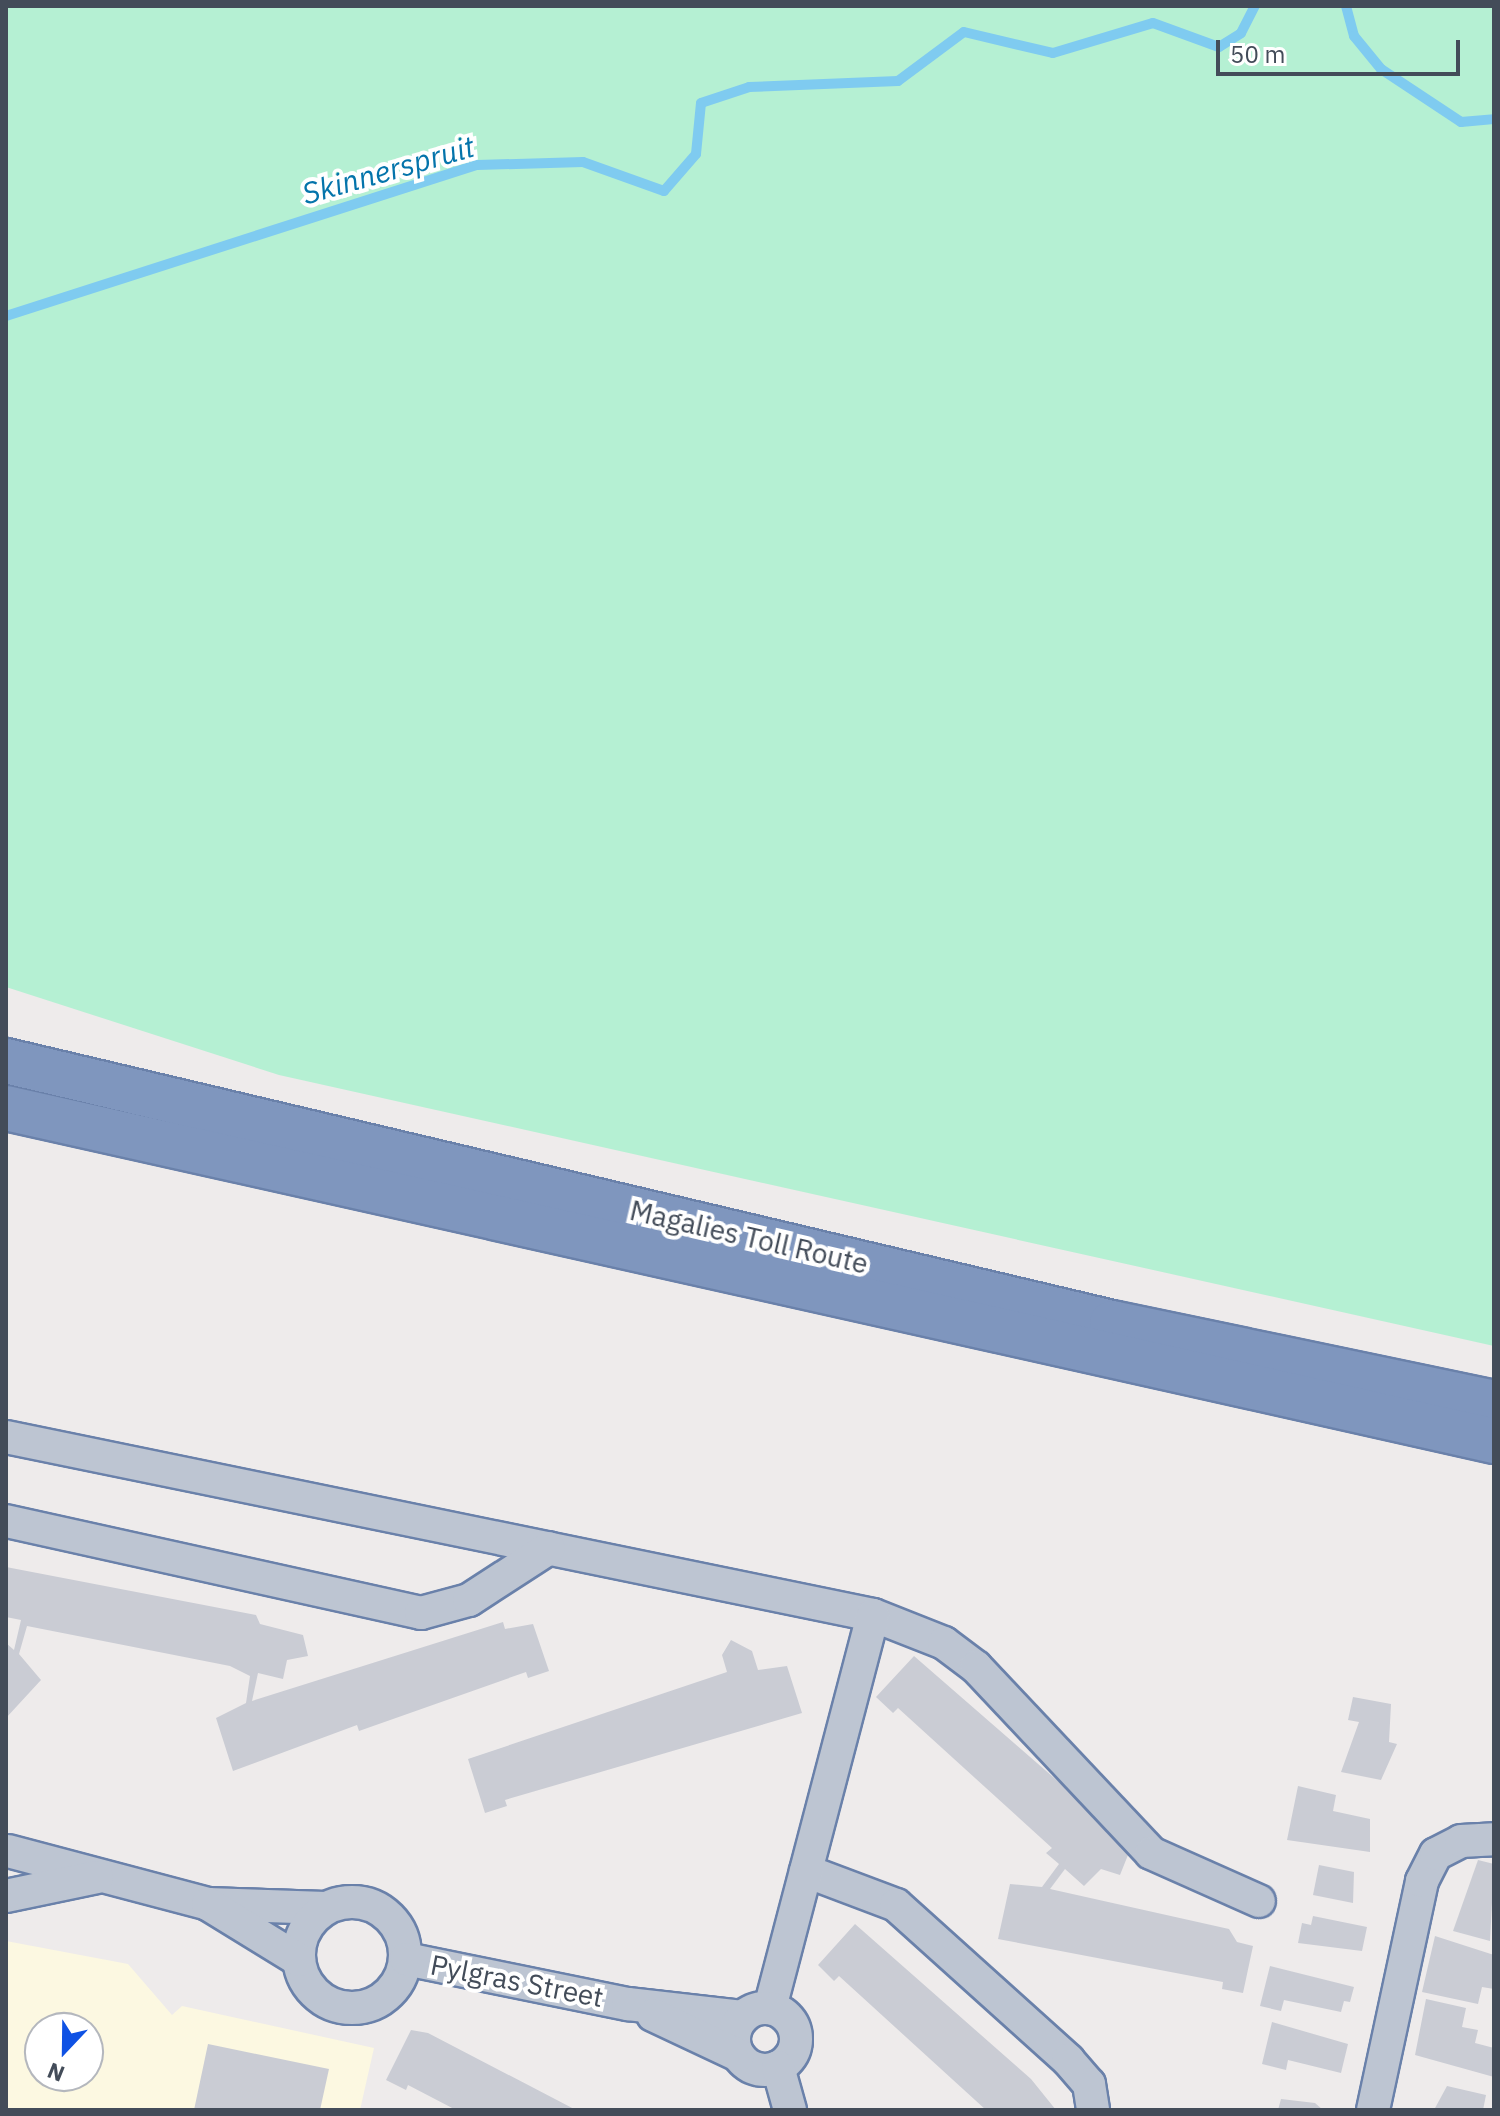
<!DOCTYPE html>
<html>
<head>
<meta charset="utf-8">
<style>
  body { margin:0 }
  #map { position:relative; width:1500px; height:2116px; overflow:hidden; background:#eeebeb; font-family:"IBM Plex Sans",sans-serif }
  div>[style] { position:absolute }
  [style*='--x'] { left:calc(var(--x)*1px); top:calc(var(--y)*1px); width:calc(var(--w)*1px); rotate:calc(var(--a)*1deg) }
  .commercial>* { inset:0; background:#fcf8e1 }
  .green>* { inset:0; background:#b5f0d3 }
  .stream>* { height:10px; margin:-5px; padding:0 5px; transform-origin:5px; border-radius:5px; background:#7fcbf0 }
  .building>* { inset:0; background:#caccd4 }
  .roads { filter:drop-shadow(2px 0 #6a81aa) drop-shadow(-2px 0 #6a81aa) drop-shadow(0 2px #6a81aa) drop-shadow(0 -2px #6a81aa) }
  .street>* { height:32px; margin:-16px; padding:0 16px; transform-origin:16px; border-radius:16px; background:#bdc5d2 }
  .street>.ring { margin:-16px; padding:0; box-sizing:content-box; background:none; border:32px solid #bdc5d2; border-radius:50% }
  .highway>* { height:44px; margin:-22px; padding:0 22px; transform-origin:22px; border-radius:22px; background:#7f96be }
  span { translate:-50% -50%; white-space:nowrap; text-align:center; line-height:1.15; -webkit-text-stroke:8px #fff; paint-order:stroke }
  .street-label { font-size:28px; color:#434c59 }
  .water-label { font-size:30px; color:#0474ab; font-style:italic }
  .frame { position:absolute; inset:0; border:8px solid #434c59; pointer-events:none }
  .north { position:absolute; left:24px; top:2012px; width:80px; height:80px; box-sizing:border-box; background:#fff; border:2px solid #b4b7bd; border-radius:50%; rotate:202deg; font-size:22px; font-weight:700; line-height:32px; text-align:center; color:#434c59 }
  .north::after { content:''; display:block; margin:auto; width:28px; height:36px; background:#0f52e4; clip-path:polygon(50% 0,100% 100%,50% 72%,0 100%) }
  .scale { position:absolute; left:1216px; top:40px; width:244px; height:36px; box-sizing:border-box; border:4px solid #434c59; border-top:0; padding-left:10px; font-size:24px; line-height:28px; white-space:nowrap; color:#434c59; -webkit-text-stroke:6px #fff; paint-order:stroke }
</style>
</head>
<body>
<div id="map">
  <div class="commercial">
    <div style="clip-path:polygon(evenodd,6px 1941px,128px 1964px,172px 2015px,182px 2006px,374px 2048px,360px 2110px,6px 2110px,6px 1941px,40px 2028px,88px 2028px,88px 2076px,40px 2076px,40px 2028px)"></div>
  </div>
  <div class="green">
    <div style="clip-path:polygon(6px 6px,1494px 6px,1494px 1346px,279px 1075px,6px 987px)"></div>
  </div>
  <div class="stream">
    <div style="--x:1346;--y:6;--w:31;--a:75"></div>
    <div style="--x:1354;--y:36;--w:43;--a:50.7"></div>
    <div style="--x:1381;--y:69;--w:96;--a:33.5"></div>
    <div style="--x:1461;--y:122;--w:33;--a:-5"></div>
    <div style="--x:6;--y:316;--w:495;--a:-17.8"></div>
    <div style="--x:477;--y:165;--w:106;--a:-1.6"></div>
    <div style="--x:583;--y:162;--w:86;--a:19.7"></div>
    <div style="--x:664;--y:191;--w:49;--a:-49.1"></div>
    <div style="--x:696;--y:154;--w:51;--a:-84.4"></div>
    <div style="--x:701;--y:103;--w:51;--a:-18.4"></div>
    <div style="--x:749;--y:87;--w:149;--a:-2.3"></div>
    <div style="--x:898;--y:81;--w:82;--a:-36.6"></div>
    <div style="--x:964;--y:32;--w:91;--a:13.3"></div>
    <div style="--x:1053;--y:53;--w:104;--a:-16.7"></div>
    <div style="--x:1153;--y:23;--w:70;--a:20"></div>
    <div style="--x:1219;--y:47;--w:26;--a:-32"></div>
    <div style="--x:1241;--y:33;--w:30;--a:-63"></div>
  </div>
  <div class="building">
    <div style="clip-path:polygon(6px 1567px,256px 1615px,260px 1624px,303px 1635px,308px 1656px,287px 1660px,283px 1679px,258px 1673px,252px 1701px,503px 1622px,505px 1629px,533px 1624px,549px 1671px,528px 1678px,526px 1672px,359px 1731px,357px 1725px,233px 1771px,216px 1718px,246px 1703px,250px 1676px,230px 1666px,27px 1626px,19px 1654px,41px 1680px,6px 1718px,6px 1643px,14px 1650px,21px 1620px,6px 1617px)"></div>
    <div style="clip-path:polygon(731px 1640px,752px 1651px,758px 1670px,787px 1666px,802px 1713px,505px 1800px,507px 1806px,485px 1813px,468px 1759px,727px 1672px,722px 1655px)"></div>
    <div style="clip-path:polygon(914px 1656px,1091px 1810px,1128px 1855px,1120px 1875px,1101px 1869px,1084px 1886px,1065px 1869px,1050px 1889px,1229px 1929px,1237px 1942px,1253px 1946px,1243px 1993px,1222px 1989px,1223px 1982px,998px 1939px,1010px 1884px,1042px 1887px,1059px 1864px,1046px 1853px,1052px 1848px,898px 1708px,893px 1713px,876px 1697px)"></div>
    <div style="clip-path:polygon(1353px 1697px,1391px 1704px,1389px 1742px,1397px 1744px,1381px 1780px,1341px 1772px,1359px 1722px,1348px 1720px)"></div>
    <div style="clip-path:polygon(1298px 1786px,1336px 1795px,1333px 1811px,1370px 1819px,1370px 1852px,1287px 1840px)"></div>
    <div style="clip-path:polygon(1478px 1860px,1494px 1864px,1490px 1941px,1453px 1931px)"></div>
    <div style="clip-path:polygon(1319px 1865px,1354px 1872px,1353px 1903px,1313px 1895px)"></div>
    <div style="clip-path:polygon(1313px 1916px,1367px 1927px,1362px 1951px,1298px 1943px,1302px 1923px,1311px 1925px)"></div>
    <div style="clip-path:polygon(855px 1924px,1031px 2079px,1056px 2110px,986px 2110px,839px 1976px,834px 1981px,818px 1965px)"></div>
    <div style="clip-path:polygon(1435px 1936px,1494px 1955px,1494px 1989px,1482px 1987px,1478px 2004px,1422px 1992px)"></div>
    <div style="clip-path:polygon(1270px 1966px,1354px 1987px,1350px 2002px,1344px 2001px,1341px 2012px,1284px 2000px,1281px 2011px,1260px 2006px)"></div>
    <div style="clip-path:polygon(1426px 1999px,1466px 2008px,1462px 2027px,1478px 2030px,1475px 2043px,1494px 2048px,1494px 2077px,1415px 2055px)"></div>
    <div style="clip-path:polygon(1272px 2022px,1348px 2044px,1341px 2073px,1288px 2060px,1286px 2070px,1262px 2064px)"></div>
    <div style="clip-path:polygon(411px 2030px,428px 2033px,576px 2110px,456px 2110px,408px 2085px,406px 2090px,386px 2080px)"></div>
    <div style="clip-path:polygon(208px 2044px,329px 2069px,320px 2110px,194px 2110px)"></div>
    <div style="clip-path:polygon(1447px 2086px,1486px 2095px,1483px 2110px,1434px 2110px)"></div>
    <div style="clip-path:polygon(1281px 2099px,1315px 2103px,1323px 2110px,1278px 2110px)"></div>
  </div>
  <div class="roads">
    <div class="street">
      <div style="--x:6;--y:1437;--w:885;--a:11.6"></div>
      <div style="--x:873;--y:1615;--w:76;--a:21.5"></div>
      <div style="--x:944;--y:1643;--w:40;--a:37"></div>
      <div style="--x:976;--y:1667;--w:255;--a:46.7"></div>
      <div style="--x:1151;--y:1853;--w:118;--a:24"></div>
      <div style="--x:6;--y:1521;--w:425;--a:12.5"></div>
      <div style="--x:421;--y:1613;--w:50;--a:-15.2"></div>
      <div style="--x:469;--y:1600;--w:95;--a:-33"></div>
      <div style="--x:8;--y:1851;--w:207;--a:14.8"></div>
      <div style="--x:208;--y:1904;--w:118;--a:1.9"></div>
      <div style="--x:806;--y:1871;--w:96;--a:20.7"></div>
      <div style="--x:896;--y:1905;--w:232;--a:42"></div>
      <div style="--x:1068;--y:2060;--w:32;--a:49"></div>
      <div style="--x:1089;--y:2084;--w:26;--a:81"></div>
      <div style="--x:6;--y:1896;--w:93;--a:-11.8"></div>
      <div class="ring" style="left:299px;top:1902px;width:74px;height:74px"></div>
      <div style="--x:208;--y:1904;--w:107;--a:31.6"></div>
      <div style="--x:406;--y:1959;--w:227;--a:11.5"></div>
      <div style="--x:628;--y:2004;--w:115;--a:6.5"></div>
      <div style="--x:770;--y:2008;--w:406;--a:-75.3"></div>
      <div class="ring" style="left:734px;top:2008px;width:30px;height:30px"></div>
      <div style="--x:653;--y:2015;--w:94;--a:25.2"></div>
      <div style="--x:778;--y:2067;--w:45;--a:74.4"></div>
      <div style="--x:1373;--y:2110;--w:234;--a:-77.9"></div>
      <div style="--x:1422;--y:1881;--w:30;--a:-63"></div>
      <div style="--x:1436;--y:1854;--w:28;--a:-27"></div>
      <div style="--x:1461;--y:1841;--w:33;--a:-3"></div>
    </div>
    <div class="highway">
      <div style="--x:6;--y:1061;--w:1137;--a:13.33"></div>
      <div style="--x:1112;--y:1323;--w:390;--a:11.8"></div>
      <div style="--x:6;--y:1108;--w:1525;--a:12.61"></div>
    </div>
  </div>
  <div class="street-label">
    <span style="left:749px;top:1237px;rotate:13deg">Magalies Toll Route</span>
    <span style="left:517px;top:1981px;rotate:11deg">Pylgras Street</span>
  </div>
  <div class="water-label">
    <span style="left:388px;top:170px;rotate:-16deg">Skinnerspruit</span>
  </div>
  <div class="frame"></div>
  <div class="north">N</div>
  <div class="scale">50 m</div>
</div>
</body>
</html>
